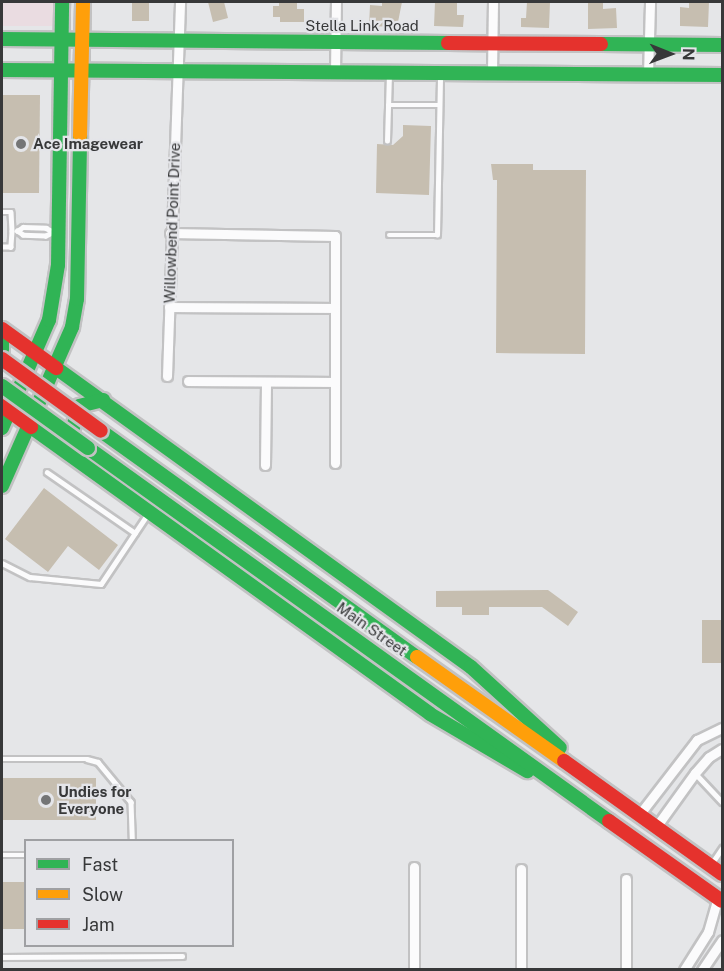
<!DOCTYPE html>
<html>
<head>
<meta charset="utf-8">
<style>
  body { margin:0 }
  #map { position:relative; width:724px; height:971px; overflow:hidden; background:#e5e6e8; font-family:"Public Sans",sans-serif }
  div>[style] { position:absolute }
  [style*='--x'] { left:calc(var(--x)*1px); top:calc(var(--y)*1px); width:calc(var(--w)*1px); rotate:calc(var(--a)*1deg) }
  .commercial>* { inset:0; background:#eadce1 }
  .building>* { inset:0; background:#c6beb0 }
  .roads { filter:drop-shadow(2px 0 #c2c2c3) drop-shadow(-2px 0 #c2c2c3) drop-shadow(0 2px #c2c2c3) drop-shadow(0 -2px #c2c2c3) }
  .lane>* { height:4.5px; margin:-2.25px; padding:0 2.25px; transform-origin:2.25px; border-radius:2.25px; background:#fbfbfc }
  .street>* { height:9px; margin:-4.5px; padding:0 4.5px; transform-origin:4.5px; border-radius:4.5px; background:#fbfbfc }
  .fast>* { height:14px; margin:-7px; padding:0 7px; transform-origin:7px; border-radius:7px; background:#30b455 }
  .slow>* { height:14px; margin:-7px; padding:0 7px; transform-origin:7px; border-radius:7px; background:#ff9f0a }
  .jam>* { height:14px; margin:-7px; padding:0 7px; transform-origin:7px; border-radius:7px; background:#e5322d }
  .bridges { filter:drop-shadow(2px 0 #c2c2c3) drop-shadow(-2px 0 #c2c2c3) drop-shadow(0 2px #c2c2c3) drop-shadow(0 -2px #c2c2c3) }
  .fast-bridge>* { height:14px; margin:-7px; padding:0 7px; transform-origin:7px; border-radius:7px; background:#30b455 }
  .jam-bridge>* { height:14px; margin:-7px; padding:0 7px; transform-origin:7px; border-radius:7px; background:#e5322d }
  .dots>* { width:16px; height:16px; translate:-50% -50%; box-sizing:border-box; border:3px solid #e4e5e9; border-radius:50% }
  span { translate:-50% -50%; white-space:nowrap; text-align:center; line-height:1.15; -webkit-text-stroke:4.5px #e4e5e9; paint-order:stroke }
  .street-label { font-size:15px; color:#373839 }
  .poi-label { font-size:15px; color:#373839; font-weight:700 }
  .left { translate:0 -50%; text-align:left }
  .frame { position:absolute; inset:0; border:3px solid #373839; pointer-events:none }
  .legend { position:absolute; left:24px; top:839px; width:210px; height:108px; box-sizing:border-box; background:#e4e5e9; border:2px solid #9fa0a3; margin:0; padding:8px 10px; list-style:none; font-size:18px; color:#373839 }
  .legend li { display:flex; align-items:center; gap:12px; height:30px }
  .legend b { width:30px; border:2px solid #9fa0a3 }
  .north { position:absolute; left:640px; top:24px; width:60px; height:60px; -webkit-text-stroke:4px #e4e5e9; paint-order:stroke; rotate:91deg; font-size:16px; font-weight:700; line-height:24px; text-align:center; color:#373839 }
  .north::after { content:''; display:block; margin:auto; width:21px; height:27px; background:#373839; clip-path:polygon(50% 0,100% 100%,50% 72%,0 100%) }
</style>
</head>
<body>
<div id="map">
  <div class="commercial">
    <div style="clip-path:polygon(2px 2px,55px 2px,55px 22px,52px 26px,2px 26px)"></div>
  </div>
  <div class="building">
    <div style="clip-path:polygon(132px 2px,149px 2px,149px 21px,132px 21px)"></div>
    <div style="clip-path:polygon(208px 2px,224px 2px,228px 18px,213px 22px)"></div>
    <div style="clip-path:polygon(279px 2px,297px 2px,297px 9px,304px 9px,304px 22px,280px 22px,280px 17px,273px 17px,273px 6px,279px 6px)"></div>
    <div style="clip-path:polygon(382px 2px,402px 2px,397px 27px,369px 26px,370px 5px,382px 6px)"></div>
    <div style="clip-path:polygon(435px 2px,457px 2px,457px 15px,464px 15px,463px 27px,434px 26px)"></div>
    <div style="clip-path:polygon(527px 2px,550px 2px,549px 28px,521px 27px,521px 18px,526px 18px)"></div>
    <div style="clip-path:polygon(588px 2px,603px 2px,603px 9px,616px 8px,617px 28px,588px 29px)"></div>
    <div style="clip-path:polygon(689px 2px,709px 2px,708px 27px,680px 26px,680px 7px,689px 8px)"></div>
    <div style="clip-path:polygon(2px 95px,40px 95px,39px 193px,2px 193px)"></div>
    <div style="clip-path:polygon(403px 125px,431px 126px,429px 195px,376px 193px,377px 144px,393px 145px,403px 136px)"></div>
    <div style="clip-path:polygon(491px 164px,533px 164px,533px 170px,586px 170px,585px 354px,496px 353px,497px 180px,493px 180px)"></div>
    <div style="clip-path:polygon(44px 488px,118px 545px,99px 570px,68px 546px,48px 572px,5px 539px)"></div>
    <div style="clip-path:polygon(548px 590px,578px 612px,568px 626px,542px 607px,489px 607px,489px 615px,462px 615px,462px 607px,436px 607px,436px 591px)"></div>
    <div style="clip-path:polygon(702px 620px,723px 620px,723px 663px,702px 663px)"></div>
    <div style="clip-path:polygon(2px 778px,96px 778px,96px 820px,2px 820px)"></div>
    <div style="clip-path:polygon(2px 882px,26px 882px,26px 929px,2px 929px)"></div>
  </div>
  <div class="roads">
    <div class="lane">
      <div style="--x:388;--y:105;--w:52;--a:0"></div>
      <div style="--x:387;--y:141;--w:66;--a:-88.3"></div>
      <div style="--x:2;--y:212;--w:9;--a:0"></div>
      <div style="--x:11;--y:212;--w:19;--a:87"></div>
      <div style="--x:12;--y:231;--w:16;--a:94"></div>
      <div style="--x:11;--y:247;--w:9;--a:180"></div>
      <div style="--x:23;--y:227;--w:23;--a:2"></div>
      <div style="--x:46;--y:228;--w:9;--a:27"></div>
      <div style="--x:54;--y:232;--w:9;--a:153"></div>
      <div style="--x:46;--y:236;--w:23;--a:-178"></div>
      <div style="--x:23;--y:235;--w:7;--a:-146"></div>
      <div style="--x:17;--y:231;--w:7;--a:-34"></div>
      <div style="--x:389;--y:235;--w:48;--a:0"></div>
      <div style="--x:437;--y:235;--w:159;--a:-88.9"></div>
      <div style="--x:47;--y:472;--w:107;--a:34.7"></div>
      <div style="--x:2;--y:563;--w:31;--a:27"></div>
      <div style="--x:30;--y:577;--w:71;--a:5.6"></div>
      <div style="--x:101;--y:584;--w:83;--a:-56.3"></div>
      <div style="--x:2;--y:759;--w:85;--a:0"></div>
      <div style="--x:87;--y:759;--w:11;--a:15"></div>
      <div style="--x:98;--y:762;--w:52;--a:50.5"></div>
      <div style="--x:131;--y:802;--w:38;--a:88"></div>
      <div style="--x:696;--y:774;--w:38;--a:47"></div>
      <div style="--x:2;--y:855;--w:24;--a:0"></div>
      <div style="--x:712;--y:863;--w:18;--a:-56"></div>
      <div style="--x:2;--y:957;--w:180;--a:-0.3"></div>
    </div>
    <div class="street">
      <div style="--x:335;--y:72;--w:70;--a:-89.2"></div>
      <div style="--x:492;--y:73;--w:71;--a:-89.2"></div>
      <div style="--x:648;--y:75;--w:73;--a:-88.4"></div>
      <div style="--x:170;--y:233;--w:165;--a:1"></div>
      <div style="--x:335;--y:236;--w:227;--a:90"></div>
      <div style="--x:169;--y:307;--w:166;--a:0.3"></div>
      <div style="--x:167;--y:376;--w:374;--a:-88"></div>
      <div style="--x:188;--y:381;--w:147;--a:0.4"></div>
      <div style="--x:265;--y:465;--w:83;--a:-89.3"></div>
      <div style="--x:639;--y:815;--w:95;--a:-52.3"></div>
      <div style="--x:697;--y:740;--w:28;--a:-26"></div>
      <div style="--x:656;--y:827;--w:67;--a:-54.2"></div>
      <div style="--x:695;--y:773;--w:21;--a:-49"></div>
      <div style="--x:709;--y:757;--w:15;--a:-32"></div>
      <div style="--x:414;--y:970;--w:103;--a:-90"></div>
      <div style="--x:521;--y:970;--w:101;--a:-90"></div>
      <div style="--x:626;--y:970;--w:91;--a:-90"></div>
      <div style="--x:684;--y:970;--w:45;--a:-57.7"></div>
      <div style="--x:708;--y:932;--w:35;--a:-74"></div>
      <div style="--x:702;--y:970;--w:36;--a:-56"></div>
    </div>
    <div class="fast">
      <div style="--x:2;--y:39;--w:446;--a:0.5"></div>
      <div style="--x:601;--y:44;--w:121;--a:0.5"></div>
      <div style="--x:2;--y:70;--w:720;--a:0.4"></div>
      <div style="--x:2;--y:340;--w:10;--a:90"></div>
      <div style="--x:56;--y:368;--w:511;--a:35.77"></div>
      <div style="--x:471;--y:667;--w:120;--a:42.3"></div>
      <div style="--x:31;--y:427;--w:491;--a:35.7"></div>
      <div style="--x:430;--y:714;--w:113;--a:30.4"></div>
      <div style="--x:2;--y:428;--w:118;--a:-66.5"></div>
      <div style="--x:49;--y:320;--w:56;--a:-80.7"></div>
      <div style="--x:58;--y:265;--w:263;--a:-89.1"></div>
      <div style="--x:101;--y:431;--w:388;--a:35.6"></div>
      <div style="--x:68;--y:446;--w:41;--a:-74.6"></div>
      <div style="--x:79;--y:406;--w:25;--a:-14"></div>
      <div style="--x:88;--y:448;--w:641;--a:35.6"></div>
      <div style="--x:2;--y:486;--w:174;--a:-66.2"></div>
      <div style="--x:72;--y:327;--w:28;--a:-80"></div>
      <div style="--x:77;--y:299;--w:163;--a:-88.9"></div>
    </div>
    <div class="slow">
      <div style="--x:80;--y:136;--w:134;--a:-88.7"></div>
      <div style="--x:417;--y:657;--w:180;--a:35.3"></div>
    </div>
    <div class="jam">
      <div style="--x:448;--y:43;--w:153;--a:0.4"></div>
      <div style="--x:2;--y:329;--w:67;--a:35.8"></div>
      <div style="--x:2;--y:406;--w:36;--a:36"></div>
      <div style="--x:564;--y:761;--w:194;--a:35.6"></div>
      <div style="--x:609;--y:821;--w:138;--a:35.3"></div>
    </div>
  </div>
  <div class="bridges">
    <div class="fast-bridge">
      <div style="--x:2;--y:386;--w:106;--a:35.8"></div>
    </div>
    <div class="jam-bridge">
      <div style="--x:2;--y:359;--w:122;--a:36"></div>
    </div>
  </div>
  <div class="dots">
    <div style="left:21px;top:144px;background:#747576"></div>
    <div style="left:46px;top:800px;background:#747576"></div>
  </div>
  <div class="street-label">
    <span style="left:362px;top:26px">Stella Link Road</span>
    <span style="left:172px;top:223px;rotate:-88deg">Willowbend Point Drive</span>
    <span style="left:372px;top:629px;rotate:35deg">Main Street</span>
  </div>
  <div class="poi-label">
    <span class="left" style="left:33px;top:144px">Ace Imagewear</span>
    <span class="left" style="left:58px;top:800px">Undies for<br>Everyone</span>
  </div>
  <div class="frame"></div>
  <ul class="legend">
  <li><b style="height:8px;background:#30b455"></b>Fast</li>
  <li><b style="height:8px;background:#ff9f0a"></b>Slow</li>
  <li><b style="height:8px;background:#e5322d"></b>Jam</li>
  </ul>
  <div class="north">N</div>
</div>
</body>
</html>
